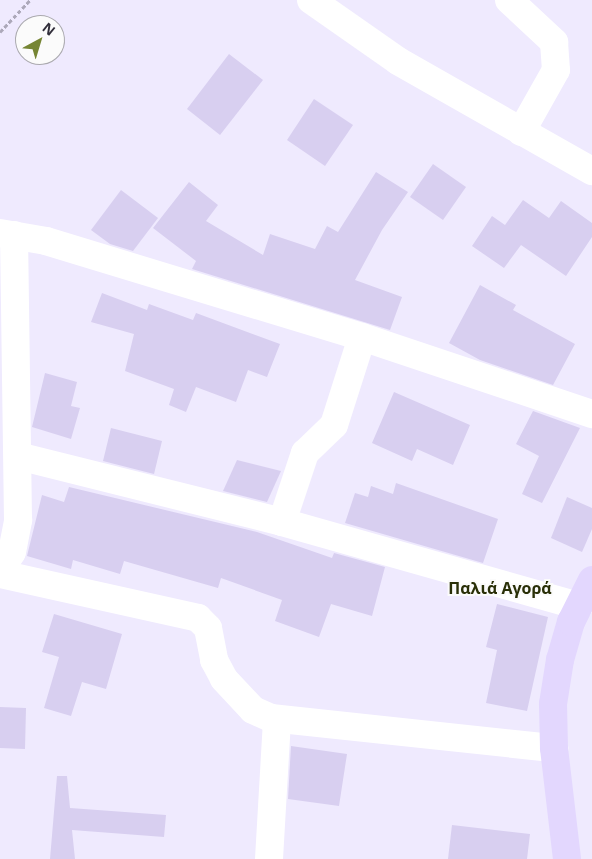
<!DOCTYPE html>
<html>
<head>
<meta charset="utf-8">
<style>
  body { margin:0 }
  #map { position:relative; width:592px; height:859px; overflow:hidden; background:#efeafe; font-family:"Open Sans",sans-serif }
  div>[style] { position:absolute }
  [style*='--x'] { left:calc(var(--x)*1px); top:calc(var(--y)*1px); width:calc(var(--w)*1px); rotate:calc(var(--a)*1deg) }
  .building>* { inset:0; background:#d8cff0 }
  .path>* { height:3px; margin-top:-1.5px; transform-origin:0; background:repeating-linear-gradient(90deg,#aca8b9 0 4px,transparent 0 6.5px) }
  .minor>* { height:28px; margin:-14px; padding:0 14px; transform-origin:14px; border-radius:14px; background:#fff }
  .major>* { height:28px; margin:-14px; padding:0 14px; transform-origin:14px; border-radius:14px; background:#e3d7fe }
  span { translate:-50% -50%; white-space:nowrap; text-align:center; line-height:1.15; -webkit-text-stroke:4px #fbfbfb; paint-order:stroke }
  .neighbourhood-label { font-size:16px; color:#292f07; font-weight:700 }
  .north { position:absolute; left:15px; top:15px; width:50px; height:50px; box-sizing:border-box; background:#fbfbfb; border:1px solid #aaa9ae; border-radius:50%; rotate:39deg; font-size:14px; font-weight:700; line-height:20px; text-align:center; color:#312e3a }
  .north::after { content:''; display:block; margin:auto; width:18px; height:22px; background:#768533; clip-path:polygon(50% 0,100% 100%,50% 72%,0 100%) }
</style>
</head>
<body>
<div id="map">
  <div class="building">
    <div style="clip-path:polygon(229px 54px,263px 80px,220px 135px,187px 109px)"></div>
    <div style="clip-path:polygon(314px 99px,353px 125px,325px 166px,287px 140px)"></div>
    <div style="clip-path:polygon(433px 164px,466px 187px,443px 220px,410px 197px)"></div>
    <div style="clip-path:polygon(376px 172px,408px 192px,382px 230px,355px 280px,402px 297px,390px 330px,192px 269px,196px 261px,153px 228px,189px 182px,218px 205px,206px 221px,263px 255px,270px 234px,315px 249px,327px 226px,338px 232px)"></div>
    <div style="clip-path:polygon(121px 190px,158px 218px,133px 251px,110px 244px,91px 230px)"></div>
    <div style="clip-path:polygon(523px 200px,549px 218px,561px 201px,592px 223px,592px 237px,566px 276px,521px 245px,504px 268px,472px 246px,492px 216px,505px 225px)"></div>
    <div style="clip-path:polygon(480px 285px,516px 305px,513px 310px,575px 344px,553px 385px,480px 360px,449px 343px)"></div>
    <div style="clip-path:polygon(102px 293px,147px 310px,149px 304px,193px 320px,196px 313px,280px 344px,267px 377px,248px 370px,236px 402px,196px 387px,186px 412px,169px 405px,174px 389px,125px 371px,134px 334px,91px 322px)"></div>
    <div style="clip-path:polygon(45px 373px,77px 382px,71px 406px,80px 408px,71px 439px,32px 427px)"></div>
    <div style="clip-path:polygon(394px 392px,470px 425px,453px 465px,417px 449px,412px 461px,372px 443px)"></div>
    <div style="clip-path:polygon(533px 411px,580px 428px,542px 503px,522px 494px,539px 456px,516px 444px)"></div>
    <div style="clip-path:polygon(111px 428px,162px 441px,154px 474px,103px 461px)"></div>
    <div style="clip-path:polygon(237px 460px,281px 471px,267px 502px,223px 491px)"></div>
    <div style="clip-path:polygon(396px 483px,498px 519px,483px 563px,345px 523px,355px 493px,368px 497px,371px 486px,393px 494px)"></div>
    <div style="clip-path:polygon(69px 487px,257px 532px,332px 558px,334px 553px,385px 567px,372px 616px,331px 604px,319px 637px,275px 621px,282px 600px,221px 578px,218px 588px,124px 561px,120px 574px,73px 560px,71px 569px,27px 556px,42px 495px,64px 502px)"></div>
    <div style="clip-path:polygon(567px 497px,592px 508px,592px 529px,582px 552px,551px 538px)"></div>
    <div style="clip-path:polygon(497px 604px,548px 617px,527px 711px,486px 703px,497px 650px,486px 647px)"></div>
    <div style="clip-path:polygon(54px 614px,122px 634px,106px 689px,82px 682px,71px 716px,44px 708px,59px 657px,42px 652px)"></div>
    <div style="clip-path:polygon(0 707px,26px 708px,25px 749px,0 748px)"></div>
    <div style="clip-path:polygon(291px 746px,347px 754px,339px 806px,288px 799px)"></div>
    <div style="clip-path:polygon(57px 776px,67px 776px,70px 808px,166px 815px,164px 837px,72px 830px,75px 859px,50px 859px)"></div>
    <div style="clip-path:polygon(452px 825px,530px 834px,527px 859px,448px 859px)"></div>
  </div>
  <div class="path">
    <div style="--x:0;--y:32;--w:44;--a:-46.8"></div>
  </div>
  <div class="minor">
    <div style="--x:311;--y:0;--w:106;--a:35"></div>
    <div style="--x:398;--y:61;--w:223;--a:29.6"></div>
    <div style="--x:509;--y:0;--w:62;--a:43"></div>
    <div style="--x:554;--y:42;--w:28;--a:86"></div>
    <div style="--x:556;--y:70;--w:71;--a:119.4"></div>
    <div style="--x:0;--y:233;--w:47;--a:9.9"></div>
    <div style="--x:46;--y:241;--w:330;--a:16.9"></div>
    <div style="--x:362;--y:337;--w:243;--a:18.5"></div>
    <div style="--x:18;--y:456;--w:272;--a:14"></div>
    <div style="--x:282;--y:522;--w:309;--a:15.8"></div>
    <div style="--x:282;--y:522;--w:73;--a:-71.6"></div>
    <div style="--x:305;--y:453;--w:40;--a:-44"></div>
    <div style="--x:334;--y:425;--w:92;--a:-72.3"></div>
    <div style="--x:0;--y:571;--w:22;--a:-58"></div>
    <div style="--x:12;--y:552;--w:33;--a:-79"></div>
    <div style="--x:18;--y:520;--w:285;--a:-90.8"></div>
    <div style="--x:0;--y:574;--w:203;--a:12.5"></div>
    <div style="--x:198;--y:618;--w:14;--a:45"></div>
    <div style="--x:208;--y:628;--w:33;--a:79"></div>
    <div style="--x:214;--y:660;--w:21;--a:62"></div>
    <div style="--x:224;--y:679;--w:42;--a:46.9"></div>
    <div style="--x:253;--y:710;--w:20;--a:24"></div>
    <div style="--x:271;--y:718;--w:285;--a:6.1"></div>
    <div style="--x:269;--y:859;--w:140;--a:-86.7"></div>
  </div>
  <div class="major">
    <div style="--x:567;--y:859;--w:112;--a:-96.7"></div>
    <div style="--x:554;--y:748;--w:44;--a:-91.3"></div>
    <div style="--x:553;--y:704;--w:45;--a:-81"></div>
    <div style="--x:560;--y:660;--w:40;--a:-74"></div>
    <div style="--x:571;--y:622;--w:47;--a:-63.4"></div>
  </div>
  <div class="neighbourhood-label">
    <span style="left:500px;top:588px">Παλιά Αγορά</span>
  </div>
  <div class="north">N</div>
</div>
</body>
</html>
